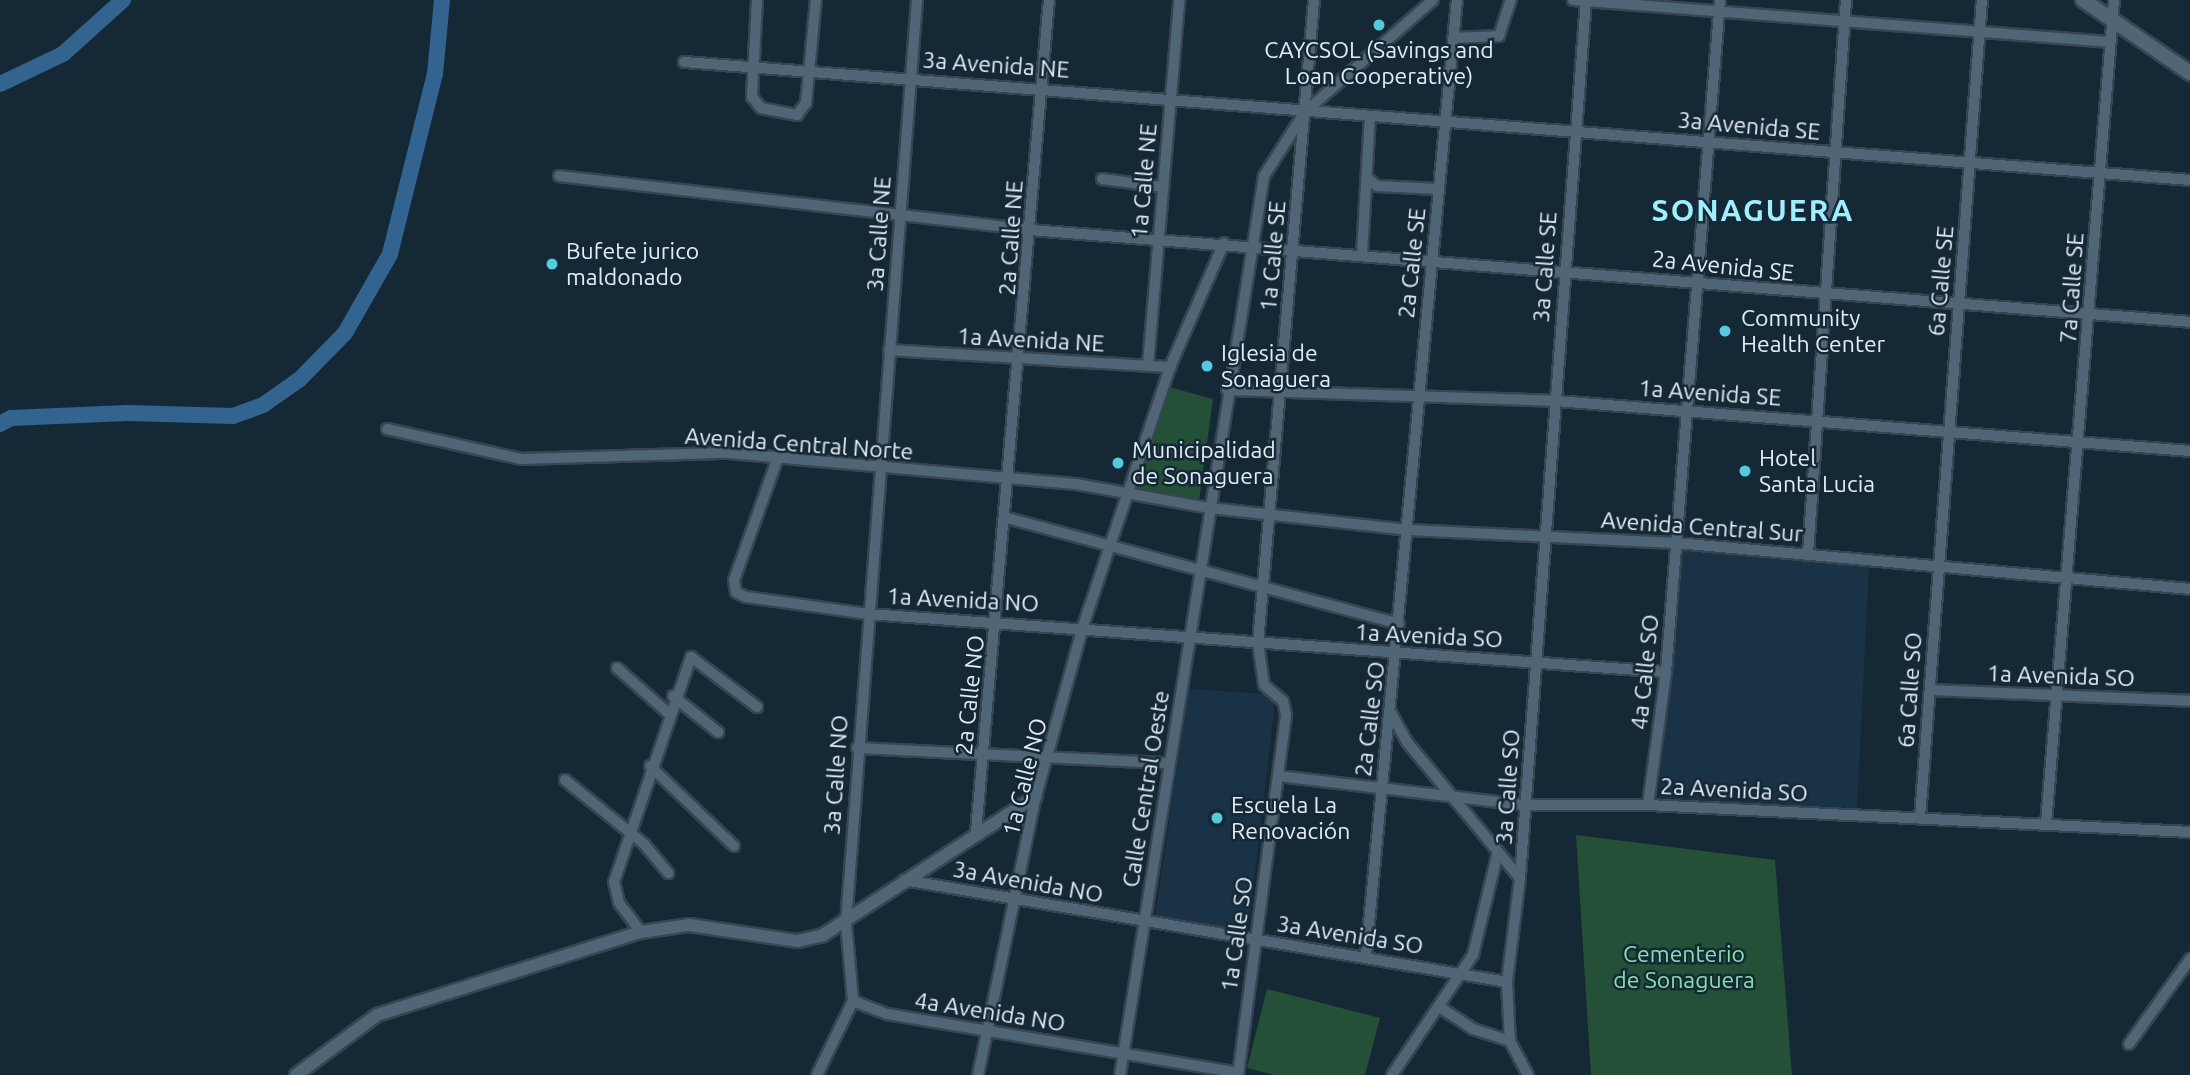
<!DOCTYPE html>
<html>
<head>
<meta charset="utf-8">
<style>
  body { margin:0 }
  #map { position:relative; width:2190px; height:1075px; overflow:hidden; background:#152836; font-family:Ubuntu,sans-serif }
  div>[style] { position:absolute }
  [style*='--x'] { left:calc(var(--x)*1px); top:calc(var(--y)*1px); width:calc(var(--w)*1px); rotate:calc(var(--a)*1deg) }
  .built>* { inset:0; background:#193245 }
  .green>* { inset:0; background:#235037 }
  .river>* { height:16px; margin:-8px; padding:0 8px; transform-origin:8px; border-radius:8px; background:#336490 }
  .roads { filter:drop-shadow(2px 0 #374551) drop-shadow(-2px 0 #374551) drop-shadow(0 2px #374551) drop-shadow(0 -2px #374551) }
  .minor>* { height:10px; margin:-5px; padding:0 5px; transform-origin:5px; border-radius:5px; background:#506576 }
  .tertiary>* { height:12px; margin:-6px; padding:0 6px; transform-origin:6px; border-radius:6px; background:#506576 }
  .secondary>* { height:14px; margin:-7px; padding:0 7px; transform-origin:7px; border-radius:7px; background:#506576 }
  .dots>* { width:19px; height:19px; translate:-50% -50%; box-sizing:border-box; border:4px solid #152836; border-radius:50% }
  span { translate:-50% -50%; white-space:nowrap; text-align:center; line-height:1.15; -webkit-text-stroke:5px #152836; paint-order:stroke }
  .poi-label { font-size:23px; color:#e1ecf6 }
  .left { translate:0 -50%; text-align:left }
  .street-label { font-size:23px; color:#e1ecf6 }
  .park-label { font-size:23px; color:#83e0a9 }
  .district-label { font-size:30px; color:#a0efff; font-weight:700; letter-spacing:2px }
</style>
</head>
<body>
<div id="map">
  <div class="built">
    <div style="clip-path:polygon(1681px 549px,1869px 567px,1857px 808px,1658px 799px)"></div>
    <div style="clip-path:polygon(1189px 689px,1267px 694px,1275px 702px,1248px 931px,1155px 917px)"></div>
  </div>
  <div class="green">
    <div style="clip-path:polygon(1169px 387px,1213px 399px,1199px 501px,1134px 489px)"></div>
    <div style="clip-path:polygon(1576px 835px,1775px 860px,1792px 1075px,1591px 1075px)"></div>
    <div style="clip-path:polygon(1267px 989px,1380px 1018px,1365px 1075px,1274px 1075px,1247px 1068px)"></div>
  </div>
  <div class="river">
    <div style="--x:0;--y:84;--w:70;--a:-25.5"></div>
    <div style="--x:63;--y:54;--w:81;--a:-42"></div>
    <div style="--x:0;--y:424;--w:13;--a:-29"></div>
    <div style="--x:11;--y:418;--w:116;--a:-2.5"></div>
    <div style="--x:127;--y:413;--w:106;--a:1.6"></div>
    <div style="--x:233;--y:416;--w:32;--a:-20"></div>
    <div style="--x:263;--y:405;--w:45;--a:-35.1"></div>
    <div style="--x:300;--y:379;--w:64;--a:-45.6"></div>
    <div style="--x:345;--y:333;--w:91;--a:-60.3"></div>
    <div style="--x:390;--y:254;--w:186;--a:-76"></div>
    <div style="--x:435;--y:74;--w:74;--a:-84.6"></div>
  </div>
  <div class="roads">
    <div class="minor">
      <div style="--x:757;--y:0;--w:97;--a:93"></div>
      <div style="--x:752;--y:97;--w:14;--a:51"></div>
      <div style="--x:761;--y:108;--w:37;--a:11"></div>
      <div style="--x:797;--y:115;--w:15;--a:-53"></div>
      <div style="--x:806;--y:103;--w:103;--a:-84.5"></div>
      <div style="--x:1573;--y:0;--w:539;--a:4.47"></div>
      <div style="--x:1453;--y:38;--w:46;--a:-2.5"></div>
      <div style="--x:1499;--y:36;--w:38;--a:-72"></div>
      <div style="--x:684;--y:62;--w:1511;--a:4.48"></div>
      <div style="--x:559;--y:176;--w:474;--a:6.5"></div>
      <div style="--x:1030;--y:230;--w:1164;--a:4.53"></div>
      <div style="--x:1367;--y:178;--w:13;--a:39"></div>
      <div style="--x:1377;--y:186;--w:61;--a:2.8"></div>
      <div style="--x:1102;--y:179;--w:62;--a:7.5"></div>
      <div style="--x:1362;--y:254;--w:137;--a:-86.7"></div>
      <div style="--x:889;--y:350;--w:282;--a:3.5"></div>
      <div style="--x:1148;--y:365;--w:366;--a:-85.1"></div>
      <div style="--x:1227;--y:390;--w:329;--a:1.9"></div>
      <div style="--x:1556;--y:401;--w:636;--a:4.51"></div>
      <div style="--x:387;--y:429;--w:137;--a:12.6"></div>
      <div style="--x:521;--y:459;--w:207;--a:-1.7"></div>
      <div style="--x:728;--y:453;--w:349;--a:5.1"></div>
      <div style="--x:1076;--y:484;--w:136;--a:10.2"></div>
      <div style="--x:1210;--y:508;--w:200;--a:6.3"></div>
      <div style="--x:1409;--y:530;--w:267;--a:2.8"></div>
      <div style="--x:1676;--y:543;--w:516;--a:5.11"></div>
      <div style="--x:777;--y:460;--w:127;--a:109.7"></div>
      <div style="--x:734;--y:580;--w:12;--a:81"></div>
      <div style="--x:736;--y:592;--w:11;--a:27"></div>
      <div style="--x:746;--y:597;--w:123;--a:7.9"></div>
      <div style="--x:868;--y:614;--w:800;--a:4.16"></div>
      <div style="--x:1007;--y:518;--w:406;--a:15.1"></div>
      <div style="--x:1808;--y:554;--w:555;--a:-86.08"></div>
      <div style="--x:617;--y:668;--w:67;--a:41.3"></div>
      <div style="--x:1930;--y:690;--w:260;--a:2.4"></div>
      <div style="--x:673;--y:696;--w:58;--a:38.7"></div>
      <div style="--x:1391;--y:713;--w:33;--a:61"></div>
      <div style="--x:1407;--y:742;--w:177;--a:50.3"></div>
      <div style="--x:857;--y:748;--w:312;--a:2.8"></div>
      <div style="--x:650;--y:766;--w:116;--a:43.6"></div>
      <div style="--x:1278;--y:776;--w:250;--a:6.7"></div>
      <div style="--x:1526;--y:805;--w:122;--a:0"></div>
      <div style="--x:1648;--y:805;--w:543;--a:2.85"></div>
      <div style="--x:565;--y:780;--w:102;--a:39"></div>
      <div style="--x:644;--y:844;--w:38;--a:50"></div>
      <div style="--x:1648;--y:805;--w:134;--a:-82.3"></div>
      <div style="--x:1666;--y:672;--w:674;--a:-85.41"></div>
      <div style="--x:1920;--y:818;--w:820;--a:-85.67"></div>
      <div style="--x:2046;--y:824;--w:827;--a:-85.28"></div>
      <div style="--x:976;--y:832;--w:835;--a:-84.99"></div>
      <div style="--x:904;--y:880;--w:612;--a:9.6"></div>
      <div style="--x:641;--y:932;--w:36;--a:-127"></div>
      <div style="--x:619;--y:903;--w:22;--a:-103"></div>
      <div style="--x:614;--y:882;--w:238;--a:-71.1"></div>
      <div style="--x:691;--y:657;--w:83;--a:37.1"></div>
      <div style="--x:1366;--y:955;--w:959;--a:-84.56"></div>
      <div style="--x:853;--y:1001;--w:36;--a:21"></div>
      <div style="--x:887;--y:1014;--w:356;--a:9.5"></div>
      <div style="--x:1441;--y:1008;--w:38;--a:33"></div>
      <div style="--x:1473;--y:1029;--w:39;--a:18"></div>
      <div style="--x:2129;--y:1044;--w:105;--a:-54.3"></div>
      <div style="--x:817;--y:1075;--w:82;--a:-64.1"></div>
      <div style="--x:853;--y:1001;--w:78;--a:-95.1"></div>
      <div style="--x:846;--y:923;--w:926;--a:-85.6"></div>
      <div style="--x:978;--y:1075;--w:285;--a:-78.3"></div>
      <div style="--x:1036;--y:796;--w:176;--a:-74.5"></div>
      <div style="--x:1083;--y:626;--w:273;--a:-71.4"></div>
      <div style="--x:1170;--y:367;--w:135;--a:-66.5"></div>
      <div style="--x:1120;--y:1075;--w:910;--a:-80.9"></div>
      <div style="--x:1264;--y:176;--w:76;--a:-57.4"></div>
      <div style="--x:1305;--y:112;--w:170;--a:-41.2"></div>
      <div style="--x:1238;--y:1075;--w:364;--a:-82.4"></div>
      <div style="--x:1286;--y:714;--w:13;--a:-103"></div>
      <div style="--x:1283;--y:701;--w:25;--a:-140"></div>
      <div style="--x:1264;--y:685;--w:42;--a:-98.1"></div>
      <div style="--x:1258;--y:643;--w:645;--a:-85.02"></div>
      <div style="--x:1392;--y:1075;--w:145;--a:-56"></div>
      <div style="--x:1473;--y:955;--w:106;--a:-76.4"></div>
      <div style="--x:1528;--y:1075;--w:38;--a:-118"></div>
      <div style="--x:1510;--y:1041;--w:59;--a:-92.9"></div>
      <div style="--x:1507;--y:982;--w:105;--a:-82.9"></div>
      <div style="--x:1520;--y:878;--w:879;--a:-85.7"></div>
    </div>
    <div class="tertiary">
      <div style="--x:296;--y:1075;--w:101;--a:-36.5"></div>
      <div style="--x:377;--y:1015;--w:277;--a:-17.5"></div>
      <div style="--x:641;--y:932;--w:49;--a:-8.3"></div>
      <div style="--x:689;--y:925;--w:110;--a:8.4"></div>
      <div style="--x:798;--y:941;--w:26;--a:-13"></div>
      <div style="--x:823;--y:935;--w:254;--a:-33.1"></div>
    </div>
    <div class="secondary">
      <div style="--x:2083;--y:0;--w:130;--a:34.3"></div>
    </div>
  </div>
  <div class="dots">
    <div style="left:1379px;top:25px;background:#55cadf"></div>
    <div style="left:552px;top:264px;background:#55cadf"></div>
    <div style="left:1725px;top:331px;background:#55cadf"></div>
    <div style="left:1207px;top:366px;background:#55cadf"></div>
    <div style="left:1118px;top:463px;background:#55cadf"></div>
    <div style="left:1745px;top:471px;background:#55cadf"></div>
    <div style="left:1217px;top:818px;background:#55cadf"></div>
  </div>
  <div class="poi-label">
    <span style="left:1379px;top:63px">CAYCSOL (Savings and<br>Loan Cooperative)</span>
    <span class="left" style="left:566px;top:264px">Bufete jurico<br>maldonado</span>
    <span class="left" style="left:1741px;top:331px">Community<br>Health Center</span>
    <span class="left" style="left:1221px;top:366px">Iglesia de<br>Sonaguera</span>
    <span class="left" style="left:1132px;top:463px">Municipalidad<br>de Sonaguera</span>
    <span class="left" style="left:1759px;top:471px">Hotel<br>Santa Lucia</span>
    <span class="left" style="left:1231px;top:818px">Escuela La<br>Renovación</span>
  </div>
  <div class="street-label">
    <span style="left:996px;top:65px;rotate:4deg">3a Avenida NE</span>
    <span style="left:1749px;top:126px;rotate:5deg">3a Avenida SE</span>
    <span style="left:1144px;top:181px;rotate:-85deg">1a Calle NE</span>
    <span style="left:879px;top:234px;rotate:-86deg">3a Calle NE</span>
    <span style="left:1011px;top:238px;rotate:-86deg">2a Calle NE</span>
    <span style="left:1273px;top:256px;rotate:-85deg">1a Calle SE</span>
    <span style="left:1412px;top:263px;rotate:-84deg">2a Calle SE</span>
    <span style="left:1723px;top:266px;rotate:6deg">2a Avenida SE</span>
    <span style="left:1545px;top:267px;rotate:-86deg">3a Calle SE</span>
    <span style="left:1941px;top:281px;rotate:-85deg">6a Calle SE</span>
    <span style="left:2072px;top:288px;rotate:-86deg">7a Calle SE</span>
    <span style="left:1031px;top:340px;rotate:3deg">1a Avenida NE</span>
    <span style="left:1710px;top:393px;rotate:4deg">1a Avenida SE</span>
    <span style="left:799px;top:444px;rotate:4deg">Avenida Central Norte</span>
    <span style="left:1702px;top:527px;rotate:4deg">Avenida Central Sur</span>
    <span style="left:963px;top:600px;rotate:3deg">1a Avenida NO</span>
    <span style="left:1429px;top:636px;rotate:3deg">1a Avenida SO</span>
    <span style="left:1645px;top:672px;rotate:-84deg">4a Calle SO</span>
    <span style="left:2061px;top:676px;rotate:2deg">1a Avenida SO</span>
    <span style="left:1910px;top:690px;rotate:-86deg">6a Calle SO</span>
    <span style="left:970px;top:695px;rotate:-84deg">2a Calle NO</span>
    <span style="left:1370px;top:719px;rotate:-83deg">2a Calle SO</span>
    <span style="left:836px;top:775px;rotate:-86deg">3a Calle NO</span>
    <span style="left:1025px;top:777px;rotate:-76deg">1a Calle NO</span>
    <span style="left:1508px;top:787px;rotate:-86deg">3a Calle SO</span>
    <span style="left:1146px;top:789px;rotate:-81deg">Calle Central Oeste</span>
    <span style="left:1734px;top:790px;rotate:3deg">2a Avenida SO</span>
    <span style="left:1028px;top:882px;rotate:10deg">3a Avenida NO</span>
    <span style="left:1237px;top:934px;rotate:-82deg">1a Calle SO</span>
    <span style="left:1350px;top:935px;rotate:9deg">3a Avenida SO</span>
    <span style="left:990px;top:1012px;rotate:9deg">4a Avenida NO</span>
  </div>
  <div class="park-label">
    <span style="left:1684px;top:967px">Cementerio<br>de Sonaguera</span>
  </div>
  <div class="district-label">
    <span style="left:1753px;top:210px">SONAGUERA</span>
  </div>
</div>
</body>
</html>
